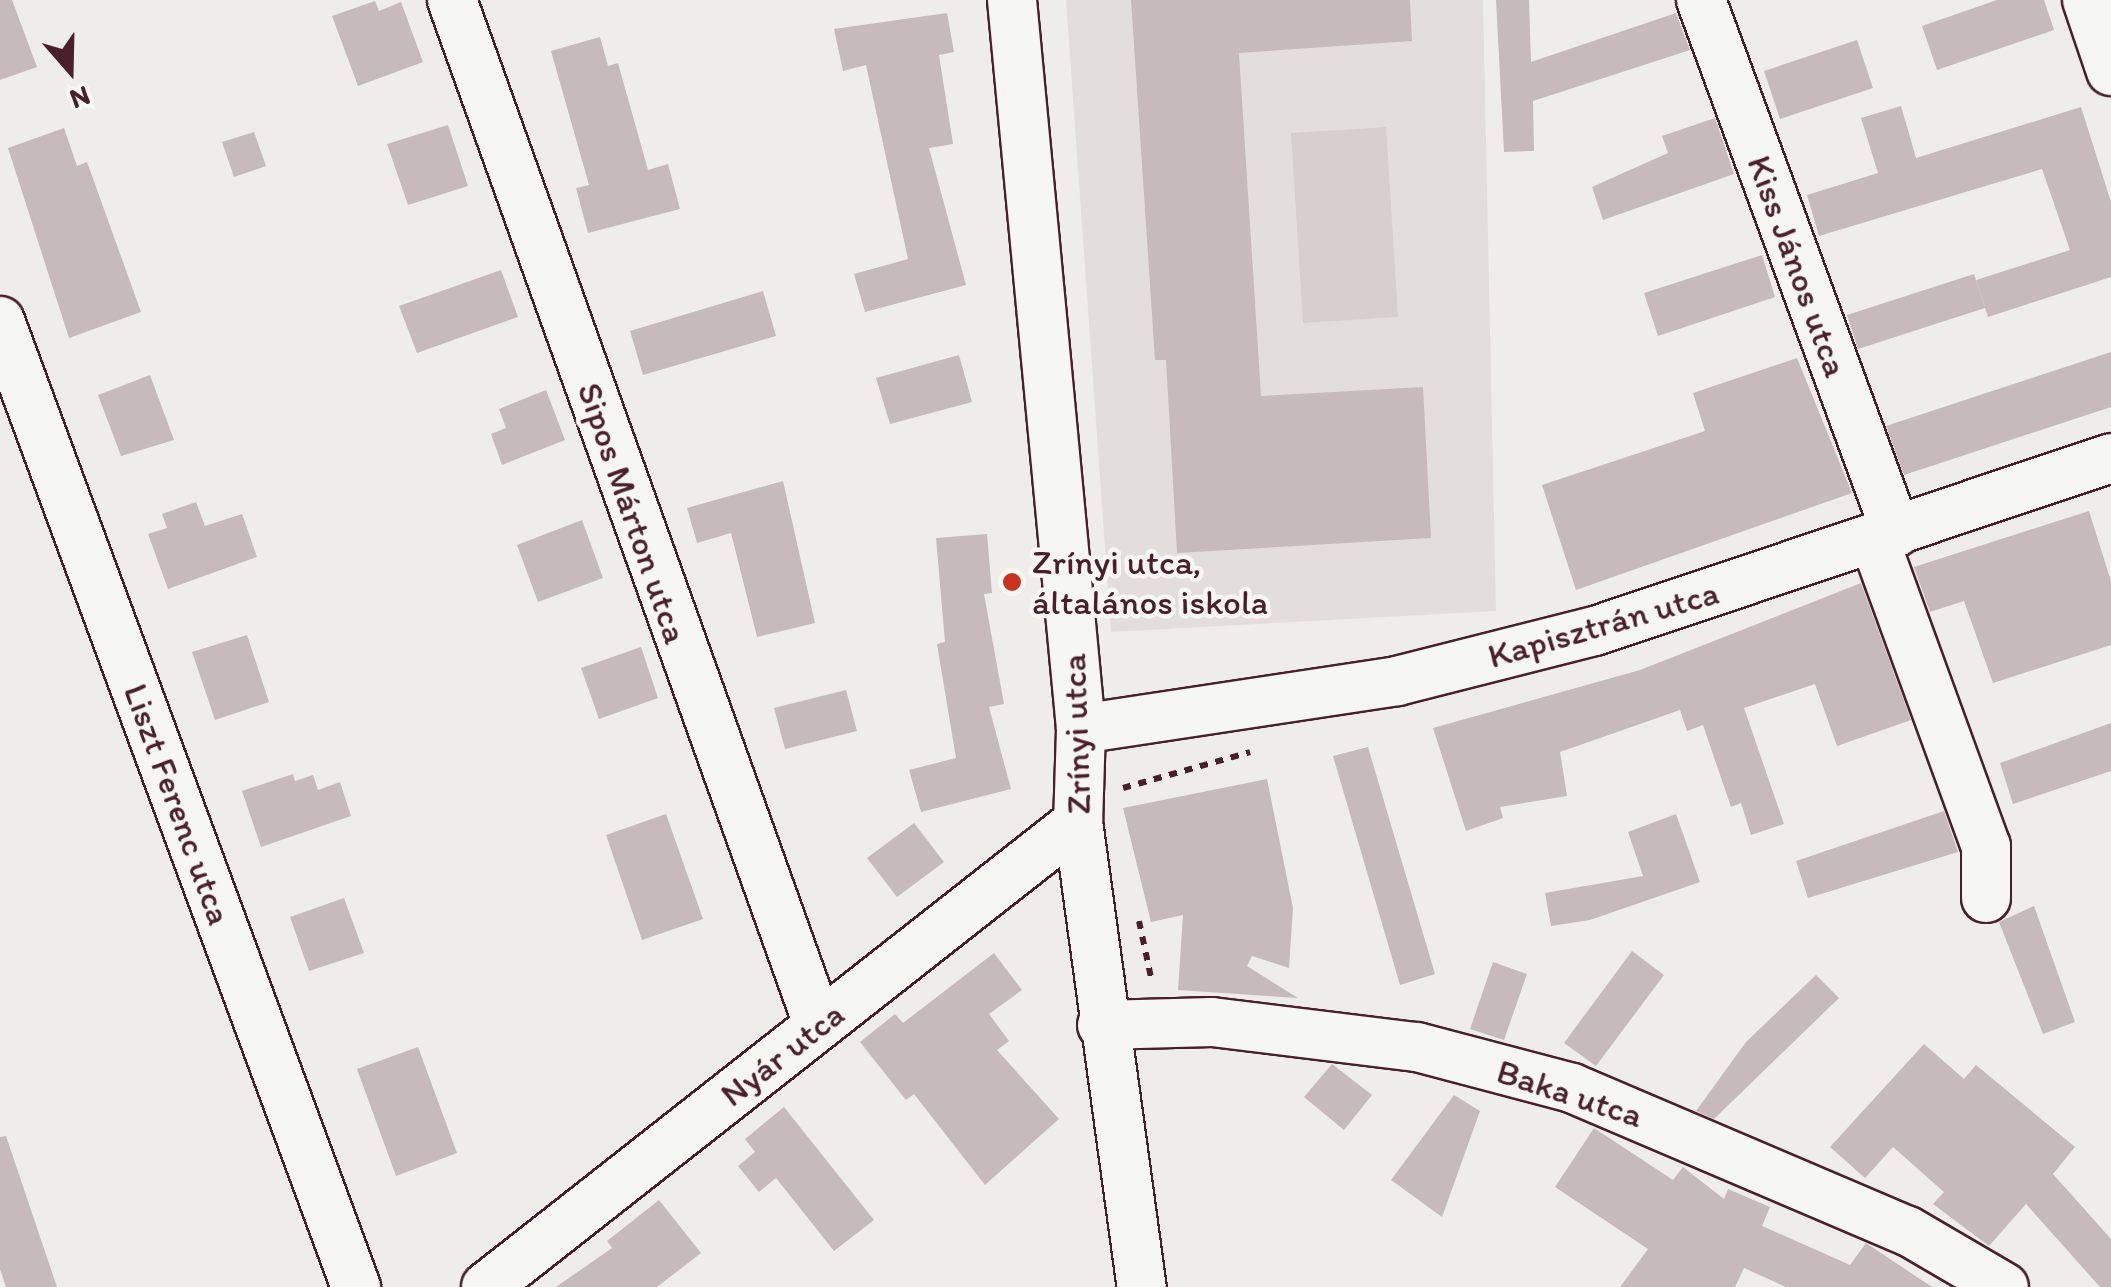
<!DOCTYPE html>
<html>
<head>
<meta charset="utf-8">
<style>
  body { margin:0 }
  #map { position:relative; width:2111px; height:1287px; overflow:hidden; background:#efedea; font-family:Itim,sans-serif }
  div>[style] { position:absolute }
  [style*='--x'] { left:calc(var(--x)*1px); top:calc(var(--y)*1px); width:calc(var(--w)*1px); rotate:calc(var(--a)*1deg) }
  .built>* { inset:0; background:#e3dedc }
  .green>* { inset:0; background:#d7cfce }
  .building>* { inset:0; background:#c6babb }
  .path>* { height:6px; margin-top:-3px; transform-origin:0; background:repeating-linear-gradient(90deg,#4a1f2b 0 8px,transparent 0 16px) }
  .roads { filter:drop-shadow(2px 0 #4a1f2b) drop-shadow(-2px 0 #4a1f2b) drop-shadow(0 2px #4a1f2b) drop-shadow(0 -2px #4a1f2b) }
  .minor>* { height:48px; margin:-24px; padding:0 24px; transform-origin:24px; border-radius:24px; background:#f6f6f2 }
  .dots>* { width:28px; height:28px; translate:-50% -50%; box-sizing:border-box; border:5px solid #f6f6f2; border-radius:50% }
  span { translate:-50% -50%; white-space:nowrap; text-align:center; line-height:1.15; -webkit-text-stroke:9px #f6f6f2; paint-order:stroke }
  .street-label { font-size:35px; color:#4a1f2b }
  .poi-label { font-size:35px; color:#4a1f2b }
  .left { translate:0 -50%; text-align:left }
  .north { position:absolute; left:20px; top:20px; width:100px; height:100px; -webkit-text-stroke:8px #f6f6f2; paint-order:stroke; rotate:160deg; font-size:28px; font-weight:700; line-height:40px; text-align:center; color:#4a1f2b }
  .north::after { content:''; display:block; margin:auto; width:35px; height:45px; background:#4a1f2b; clip-path:polygon(50% 0,100% 100%,50% 72%,0 100%) }
</style>
</head>
<body>
<div id="map">
  <div class="built">
    <div style="clip-path:polygon(1066px 0,1483px 0,1496px 611px,1111px 632px)"></div>
  </div>
  <div class="green">
    <div style="clip-path:polygon(1386px 127px,1398px 317px,1303px 323px,1291px 133px)"></div>
  </div>
  <div class="building">
    <div style="clip-path:polygon(0 0,12px 0,37px 67px,0 80px)"></div>
    <div style="clip-path:polygon(1131px 0,1410px 0,1412px 41px,1239px 53px,1261px 396px,1423px 387px,1431px 538px,1177px 553px,1166px 360px,1155px 360px)"></div>
    <div style="clip-path:polygon(1496px 0,1529px 0,1531px 62px,1676px 13px,1690px 50px,1533px 101px,1534px 151px,1504px 152px)"></div>
    <div style="clip-path:polygon(1997px 0,2044px 0,2054px 30px,1937px 70px,1922px 26px)"></div>
    <div style="clip-path:polygon(375px 1px,379px 11px,401px 2px,423px 62px,358px 86px,332px 16px)"></div>
    <div style="clip-path:polygon(947px 13px,954px 52px,939px 55px,953px 144px,929px 148px,966px 285px,865px 312px,854px 274px,908px 259px,866px 65px,843px 71px,834px 29px)"></div>
    <div style="clip-path:polygon(600px 37px,608px 66px,618px 63px,648px 170px,668px 164px,680px 209px,588px 233px,576px 188px,589px 185px,551px 51px)"></div>
    <div style="clip-path:polygon(1857px 40px,1873px 88px,1780px 119px,1764px 71px)"></div>
    <div style="clip-path:polygon(1901px 106px,1916px 158px,2081px 107px,2111px 202px,2111px 277px,1988px 317px,1976px 280px,2070px 250px,2042px 169px,1819px 236px,1807px 195px,1878px 173px,1861px 118px)"></div>
    <div style="clip-path:polygon(1715px 118px,1734px 174px,1603px 220px,1592px 187px,1668px 153px,1662px 136px)"></div>
    <div style="clip-path:polygon(448px 125px,468px 186px,408px 205px,387px 144px)"></div>
    <div style="clip-path:polygon(64px 128px,77px 166px,87px 162px,141px 312px,69px 338px,8px 148px)"></div>
    <div style="clip-path:polygon(254px 132px,266px 166px,234px 177px,222px 142px)"></div>
    <div style="clip-path:polygon(1762px 255px,1775px 297px,1658px 336px,1644px 293px)"></div>
    <div style="clip-path:polygon(501px 270px,518px 317px,417px 353px,399px 306px)"></div>
    <div style="clip-path:polygon(1974px 274px,1985px 308px,1858px 349px,1847px 315px)"></div>
    <div style="clip-path:polygon(763px 291px,776px 336px,643px 375px,630px 331px)"></div>
    <div style="clip-path:polygon(2111px 352px,2111px 407px,1904px 475px,1886px 426px)"></div>
    <div style="clip-path:polygon(959px 355px,972px 402px,890px 424px,876px 378px)"></div>
    <div style="clip-path:polygon(1797px 358px,1852px 493px,1576px 590px,1542px 485px,1705px 431px,1693px 393px)"></div>
    <div style="clip-path:polygon(150px 375px,174px 440px,121px 456px,98px 395px)"></div>
    <div style="clip-path:polygon(546px 390px,565px 440px,502px 465px,491px 434px,506px 428px,499px 409px)"></div>
    <div style="clip-path:polygon(783px 481px,815px 623px,757px 637px,731px 533px,697px 543px,687px 508px)"></div>
    <div style="clip-path:polygon(196px 502px,205px 526px,242px 514px,257px 557px,168px 589px,148px 534px,167px 528px,162px 514px)"></div>
    <div style="clip-path:polygon(2089px 511px,2111px 581px,2111px 645px,1993px 683px,1964px 601px,1930px 612px,1914px 567px)"></div>
    <div style="clip-path:polygon(582px 520px,603px 578px,538px 602px,517px 545px)"></div>
    <div style="clip-path:polygon(987px 534px,992px 593px,984px 594px,1004px 704px,989px 707px,1011px 789px,921px 812px,909px 770px,956px 758px,937px 644px,945px 642px,936px 538px)"></div>
    <div style="clip-path:polygon(1861px 583px,1911px 720px,1837px 746px,1815px 684px,1744px 708px,1784px 824px,1751px 835px,1741px 803px,1731px 807px,1703px 725px,1687px 731px,1680px 710px,1560px 752px,1567px 796px,1500px 807px,1503px 818px,1466px 831px,1433px 728px,1640px 670px)"></div>
    <div style="clip-path:polygon(247px 635px,269px 702px,215px 720px,192px 652px)"></div>
    <div style="clip-path:polygon(641px 647px,658px 698px,599px 719px,581px 668px)"></div>
    <div style="clip-path:polygon(846px 690px,857px 731px,785px 749px,774px 708px)"></div>
    <div style="clip-path:polygon(2111px 723px,2111px 771px,2013px 804px,2000px 763px)"></div>
    <div style="clip-path:polygon(1368px 747px,1435px 974px,1400px 985px,1333px 756px)"></div>
    <div style="clip-path:polygon(293px 774px,295px 781px,313px 775px,318px 790px,340px 782px,351px 816px,261px 847px,242px 791px)"></div>
    <div style="clip-path:polygon(1267px 779px,1293px 908px,1289px 968px,1252px 956px,1247px 966px,1298px 998px,1178px 990px,1183px 915px,1151px 922px,1123px 808px)"></div>
    <div style="clip-path:polygon(1944px 811px,1958px 852px,1808px 898px,1796px 861px)"></div>
    <div style="clip-path:polygon(666px 814px,703px 919px,642px 940px,606px 835px)"></div>
    <div style="clip-path:polygon(1676px 814px,1700px 882px,1590px 920px,1551px 926px,1545px 893px,1643px 876px,1628px 832px)"></div>
    <div style="clip-path:polygon(914px 823px,944px 862px,897px 897px,867px 858px)"></div>
    <div style="clip-path:polygon(344px 898px,364px 953px,309px 971px,290px 917px)"></div>
    <div style="clip-path:polygon(2034px 906px,2075px 1022px,2043px 1034px,1999px 922px)"></div>
    <div style="clip-path:polygon(1632px 951px,1664px 975px,1596px 1066px,1564px 1043px)"></div>
    <div style="clip-path:polygon(994px 953px,1022px 990px,989px 1014px,1009px 1041px,997px 1050px,1059px 1119px,985px 1185px,914px 1094px,906px 1100px,860px 1042px,895px 1014px,903px 1023px)"></div>
    <div style="clip-path:polygon(1493px 962px,1527px 974px,1504px 1040px,1470px 1029px)"></div>
    <div style="clip-path:polygon(1816px 975px,1839px 998px,1714px 1119px,1696px 1111px,1746px 1042px)"></div>
    <div style="clip-path:polygon(1924px 1044px,1964px 1079px,1976px 1065px,2075px 1147px,2053px 1174px,2111px 1239px,2111px 1287px,2100px 1287px,2026px 1204px,1989px 1246px,1933px 1204px,1944px 1192px,1893px 1147px,1865px 1178px,1830px 1147px)"></div>
    <div style="clip-path:polygon(418px 1047px,457px 1153px,396px 1176px,357px 1069px)"></div>
    <div style="clip-path:polygon(1332px 1064px,1372px 1095px,1344px 1130px,1304px 1097px)"></div>
    <div style="clip-path:polygon(1454px 1095px,1480px 1111px,1442px 1217px,1391px 1180px)"></div>
    <div style="clip-path:polygon(784px 1107px,874px 1220px,834px 1251px,776px 1178px,759px 1192px,738px 1166px,755px 1152px,745px 1139px)"></div>
    <div style="clip-path:polygon(1594px 1128px,1673px 1180px,1683px 1167px,1724px 1199px,1728px 1189px,1770px 1207px,1762px 1226px,1850px 1265px,1866px 1243px,1932px 1287px,1786px 1287px,1744px 1268px,1735px 1287px,1620px 1287px,1648px 1249px,1555px 1187px)"></div>
    <div style="clip-path:polygon(6px 1136px,57px 1287px,6px 1287px,0 1269px,0 1137px)"></div>
    <div style="clip-path:polygon(659px 1200px,701px 1253px,657px 1287px,556px 1287px,612px 1248px,607px 1241px)"></div>
  </div>
  <div class="path">
    <div style="--x:1123;--y:788;--w:132;--a:-15.8"></div>
    <div style="--x:1139;--y:921;--w:62;--a:78"></div>
  </div>
  <div class="roads">
    <div class="minor">
      <div style="--x:452;--y:0;--w:1087;--a:70.33"></div>
      <div style="--x:1012;--y:0;--w:732;--a:84.59"></div>
      <div style="--x:1081;--y:729;--w:93;--a:91.8"></div>
      <div style="--x:1078;--y:822;--w:469;--a:82.2"></div>
      <div style="--x:1701;--y:0;--w:567;--a:69.87"></div>
      <div style="--x:2087;--y:0;--w:75;--a:71.3"></div>
      <div style="--x:0;--y:321;--w:1030;--a:69.77"></div>
      <div style="--x:1874;--y:539;--w:327;--a:70"></div>
      <div style="--x:1986;--y:846;--w:52;--a:90"></div>
      <div style="--x:1081;--y:729;--w:320;--a:-8.6"></div>
      <div style="--x:1397;--y:681;--w:204;--a:-14.2"></div>
      <div style="--x:1595;--y:631;--w:544;--a:-18.53"></div>
      <div style="--x:1102;--y:1025;--w:110;--a:-1.6"></div>
      <div style="--x:1212;--y:1022;--w:207;--a:7"></div>
      <div style="--x:1417;--y:1047;--w:160;--a:14.8"></div>
      <div style="--x:1572;--y:1088;--w:365;--a:23.1"></div>
      <div style="--x:1908;--y:1231;--w:111;--a:30.3"></div>
      <div style="--x:486;--y:1287;--w:753;--a:-38.15"></div>
    </div>
  </div>
  <div class="dots">
    <div style="left:1012px;top:582px;background:#c8321e"></div>
  </div>
  <div class="street-label">
    <span style="left:1798px;top:266px;rotate:70deg">Kiss János utca</span>
    <span style="left:633px;top:513px;rotate:71deg">Sipos Márton utca</span>
    <span style="left:1603px;top:624px;rotate:-16deg">Kapisztrán utca</span>
    <span style="left:1076px;top:734px;rotate:-92deg">Zrínyi utca</span>
    <span style="left:178px;top:804px;rotate:70deg">Liszt Ferenc utca</span>
    <span style="left:782px;top:1054px;rotate:-38deg">Nyár utca</span>
    <span style="left:1570px;top:1093px;rotate:18deg">Baka utca</span>
  </div>
  <div class="poi-label">
    <span class="left" style="left:1032px;top:582px">Zrínyi utca,<br>általános iskola</span>
  </div>
  <div class="north">N</div>
</div>
</body>
</html>
